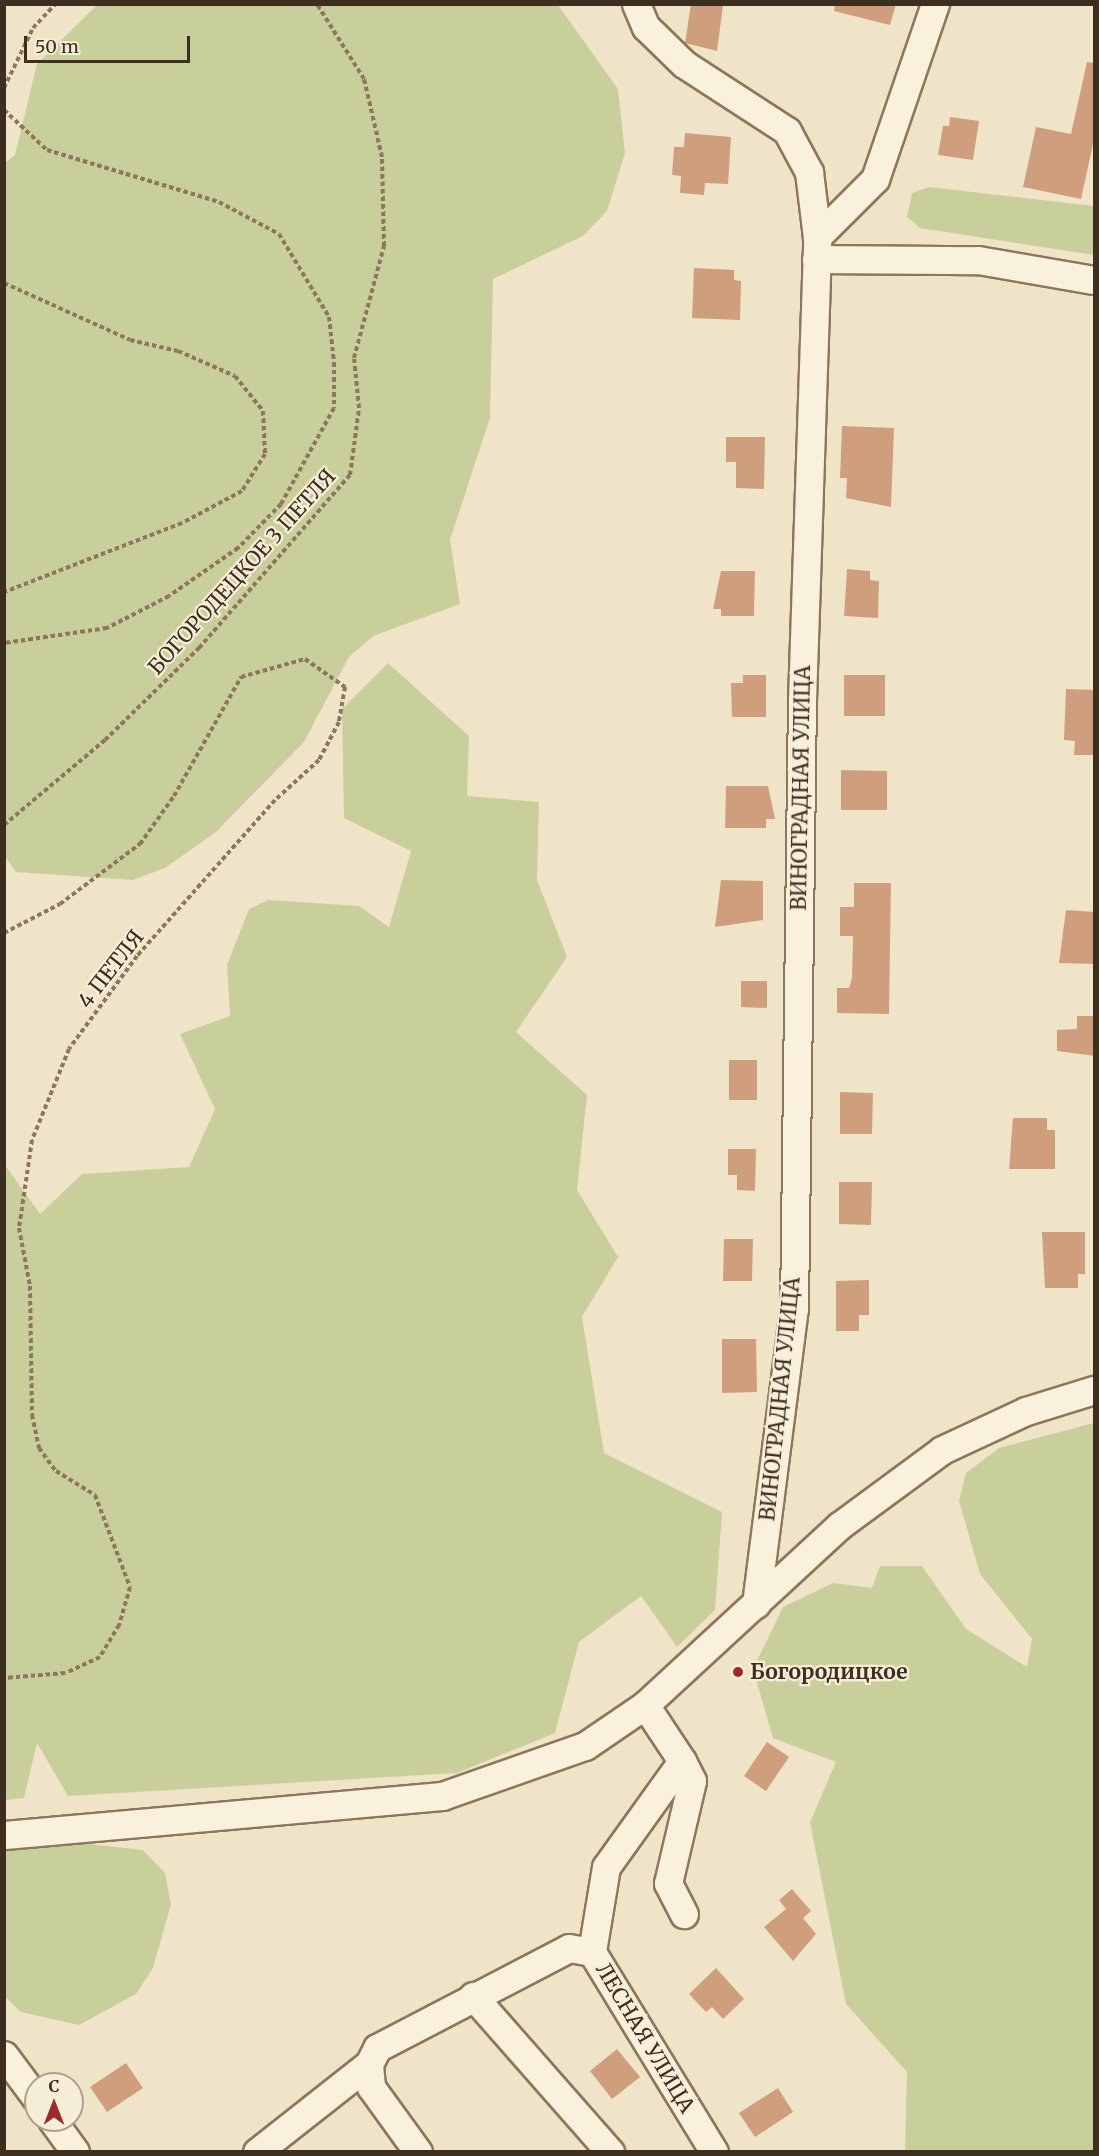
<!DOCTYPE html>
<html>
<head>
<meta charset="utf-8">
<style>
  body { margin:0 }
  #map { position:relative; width:1099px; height:2156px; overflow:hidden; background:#f0e4c8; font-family:Merriweather,serif }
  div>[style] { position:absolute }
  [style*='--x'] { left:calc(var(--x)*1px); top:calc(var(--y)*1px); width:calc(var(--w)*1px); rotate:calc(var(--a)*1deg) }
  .green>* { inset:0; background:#c9cf9b }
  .building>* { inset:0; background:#cf9f7d }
  .path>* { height:4px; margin-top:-2px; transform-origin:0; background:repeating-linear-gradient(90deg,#8d765c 0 4.5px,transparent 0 7.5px) }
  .roads { filter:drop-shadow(2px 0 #8d765c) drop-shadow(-2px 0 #8d765c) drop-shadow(0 2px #8d765c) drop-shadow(0 -2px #8d765c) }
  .minor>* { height:27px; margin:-13.5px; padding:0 13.5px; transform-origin:13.5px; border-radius:13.5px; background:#faf1dc }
  .dots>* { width:16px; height:16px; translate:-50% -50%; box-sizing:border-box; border:3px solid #f7eed8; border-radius:50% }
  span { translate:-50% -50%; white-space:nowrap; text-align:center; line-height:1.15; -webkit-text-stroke:4.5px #f7eed8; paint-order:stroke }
  .street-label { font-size:21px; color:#3d2e20 }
  .poi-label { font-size:21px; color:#3d2e20; font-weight:700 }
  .left { translate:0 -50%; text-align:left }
  .frame { position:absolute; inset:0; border:6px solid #3d2e20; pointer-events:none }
  .north { position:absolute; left:24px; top:2072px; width:60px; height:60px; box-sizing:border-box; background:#f7eed8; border:2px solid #ada18e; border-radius:50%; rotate:0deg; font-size:16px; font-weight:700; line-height:24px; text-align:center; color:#3d2e20 }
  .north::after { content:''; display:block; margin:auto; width:21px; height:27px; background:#9e2a2b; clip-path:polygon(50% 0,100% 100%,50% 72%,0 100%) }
  .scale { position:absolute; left:24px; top:36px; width:166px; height:27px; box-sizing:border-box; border:3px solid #3d2e20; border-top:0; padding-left:8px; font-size:18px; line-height:21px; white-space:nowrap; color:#3d2e20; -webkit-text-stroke:4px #f7eed8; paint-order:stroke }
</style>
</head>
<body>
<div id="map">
  <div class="green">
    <div style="clip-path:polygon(98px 4px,558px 5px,618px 89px,625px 153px,607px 211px,583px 236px,493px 279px,490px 418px,450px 540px,460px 604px,373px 636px,349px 657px,304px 742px,216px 832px,165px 868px,133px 880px,16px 872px,4px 855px,5px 163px,15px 155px,37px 64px)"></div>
    <div style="clip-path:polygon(929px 187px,1094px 206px,1094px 255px,920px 228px,907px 217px,912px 193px)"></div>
    <div style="clip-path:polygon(388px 663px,469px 736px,467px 796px,539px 802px,537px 880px,567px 957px,516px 1032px,587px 1095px,577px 1190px,618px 1257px,582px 1317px,604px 1453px,722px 1512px,715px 1610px,677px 1647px,641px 1596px,579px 1642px,555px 1733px,457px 1773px,68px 1796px,37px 1743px,24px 1798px,5px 1800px,5px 1165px,40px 1214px,82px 1174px,189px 1167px,215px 1109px,180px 1034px,230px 1016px,227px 965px,249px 909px,268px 900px,359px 906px,389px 927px,411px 851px,344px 818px,342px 709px)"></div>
    <div style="clip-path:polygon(1094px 1423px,1094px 2151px,905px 2151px,907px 2072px,846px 2004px,810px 1822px,836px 1762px,773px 1738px,753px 1669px,783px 1607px,833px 1583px,872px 1588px,880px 1566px,922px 1566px,966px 1629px,1027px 1667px,1032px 1639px,980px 1574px,959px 1501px,966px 1473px,999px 1448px)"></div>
    <div style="clip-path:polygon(78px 1843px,143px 1850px,165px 1873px,171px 1904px,153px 1968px,136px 1994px,79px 2025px,21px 2012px,4px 1996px,5px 1849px)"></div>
  </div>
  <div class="building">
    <div style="clip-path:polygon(691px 4px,723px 6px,717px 51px,685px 43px)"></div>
    <div style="clip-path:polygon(835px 4px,896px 4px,890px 25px,834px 11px)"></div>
    <div style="clip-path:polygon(1087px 62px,1095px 63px,1095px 135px,1081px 199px,1023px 187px,1036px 127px,1071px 134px)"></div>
    <div style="clip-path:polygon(950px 117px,979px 121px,973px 160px,938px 155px,943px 126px,949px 126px)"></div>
    <div style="clip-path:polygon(685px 133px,731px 137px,728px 184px,705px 183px,704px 195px,680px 193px,681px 176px,672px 175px,674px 147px,684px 147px)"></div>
    <div style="clip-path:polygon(694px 268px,734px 270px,734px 280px,741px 281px,740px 320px,692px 318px)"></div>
    <div style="clip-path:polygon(842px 426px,894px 428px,891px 507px,846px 498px,847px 478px,840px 478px)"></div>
    <div style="clip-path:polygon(726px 437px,765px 437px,764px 489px,736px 488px,736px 462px,726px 462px)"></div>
    <div style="clip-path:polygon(847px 569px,870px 571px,870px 580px,879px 581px,878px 618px,844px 616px)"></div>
    <div style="clip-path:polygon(721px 571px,755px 571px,754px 616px,721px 616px,721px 609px,713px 609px)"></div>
    <div style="clip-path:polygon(743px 675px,766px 675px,766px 717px,732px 717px,731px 683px,743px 683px)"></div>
    <div style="clip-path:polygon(844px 675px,885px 675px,885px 716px,844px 716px)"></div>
    <div style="clip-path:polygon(1066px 689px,1095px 690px,1095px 755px,1074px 755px,1075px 741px,1064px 740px)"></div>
    <div style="clip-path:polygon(841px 770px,887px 771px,887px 810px,841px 810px)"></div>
    <div style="clip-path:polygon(726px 786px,768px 786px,775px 819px,766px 819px,766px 828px,725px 828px)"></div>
    <div style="clip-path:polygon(721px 880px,763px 881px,763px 920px,715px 927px)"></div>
    <div style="clip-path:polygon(854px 883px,891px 883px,889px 1014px,837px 1013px,837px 988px,849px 988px,852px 978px,853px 936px,840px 936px,840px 907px,854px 907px)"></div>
    <div style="clip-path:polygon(1066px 910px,1095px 912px,1095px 964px,1059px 963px)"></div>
    <div style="clip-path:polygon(741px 981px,767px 981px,767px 1008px,741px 1007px)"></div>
    <div style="clip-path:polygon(1077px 1016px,1095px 1016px,1095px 1056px,1057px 1051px,1057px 1030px,1077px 1029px)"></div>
    <div style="clip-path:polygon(729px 1060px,757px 1060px,757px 1100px,729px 1100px)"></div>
    <div style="clip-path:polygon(840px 1092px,873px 1093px,872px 1134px,840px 1134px)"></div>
    <div style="clip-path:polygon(1013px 1118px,1047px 1118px,1047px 1130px,1055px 1130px,1055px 1169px,1009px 1169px)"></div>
    <div style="clip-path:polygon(728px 1149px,756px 1149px,755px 1191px,737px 1190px,737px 1175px,728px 1175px)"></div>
    <div style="clip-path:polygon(839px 1182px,872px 1182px,871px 1225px,839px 1224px)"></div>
    <div style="clip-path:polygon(1042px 1232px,1085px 1232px,1085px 1274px,1078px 1274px,1078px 1288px,1045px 1288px)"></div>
    <div style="clip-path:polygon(724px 1239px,753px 1239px,752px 1281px,723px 1281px)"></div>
    <div style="clip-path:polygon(869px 1280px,869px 1315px,859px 1315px,859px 1331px,836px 1331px,836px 1281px)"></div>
    <div style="clip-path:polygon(722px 1339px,756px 1339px,757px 1392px,722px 1393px)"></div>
    <div style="clip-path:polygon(767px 1742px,789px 1757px,766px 1791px,744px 1776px)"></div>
    <div style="clip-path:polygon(792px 1889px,811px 1911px,803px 1918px,816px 1934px,793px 1961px,764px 1927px,786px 1909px,779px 1900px)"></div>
    <div style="clip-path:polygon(716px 1968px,744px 1999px,723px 2019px,712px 2007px,706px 2012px,689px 1994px)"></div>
    <div style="clip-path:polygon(617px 2049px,640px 2077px,612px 2099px,590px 2071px)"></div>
    <div style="clip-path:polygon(126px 2063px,143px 2088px,107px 2112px,90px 2087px)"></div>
    <div style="clip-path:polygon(778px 2088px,793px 2112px,755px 2137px,739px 2113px)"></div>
  </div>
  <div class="path">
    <div style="--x:4;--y:88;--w:67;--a:-64.2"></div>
    <div style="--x:33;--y:28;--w:33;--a:-47"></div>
    <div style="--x:4;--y:110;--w:59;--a:42.9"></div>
    <div style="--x:47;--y:150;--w:180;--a:16.8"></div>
    <div style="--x:219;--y:202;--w:68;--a:28.1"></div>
    <div style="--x:279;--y:234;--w:97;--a:58.9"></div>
    <div style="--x:329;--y:317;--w:45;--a:83.7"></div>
    <div style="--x:334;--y:362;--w:46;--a:90"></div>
    <div style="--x:334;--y:408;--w:110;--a:118.9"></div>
    <div style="--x:281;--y:504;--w:62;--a:134.3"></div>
    <div style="--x:238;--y:548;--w:84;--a:145.2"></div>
    <div style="--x:169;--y:596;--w:70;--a:152.7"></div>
    <div style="--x:107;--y:628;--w:104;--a:171.7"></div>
    <div style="--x:4;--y:283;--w:138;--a:24.3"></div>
    <div style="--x:130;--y:340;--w:49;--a:12.9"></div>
    <div style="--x:178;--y:351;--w:62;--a:23.7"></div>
    <div style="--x:235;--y:376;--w:45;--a:51.3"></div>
    <div style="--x:263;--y:411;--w:43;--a:87.3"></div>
    <div style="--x:265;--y:454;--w:44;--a:121.9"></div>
    <div style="--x:242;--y:491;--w:68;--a:151.9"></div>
    <div style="--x:182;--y:523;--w:191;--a:158.8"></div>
    <div style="--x:4;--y:825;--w:132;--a:-40.1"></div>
    <div style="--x:105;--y:740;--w:132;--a:-44.4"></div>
    <div style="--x:199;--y:648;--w:230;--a:-48.9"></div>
    <div style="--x:350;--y:475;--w:68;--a:-82.3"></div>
    <div style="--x:359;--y:408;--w:50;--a:-95.7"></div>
    <div style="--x:354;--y:358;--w:116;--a:-75"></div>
    <div style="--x:384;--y:246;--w:89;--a:-91.3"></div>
    <div style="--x:382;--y:157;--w:80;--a:-103"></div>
    <div style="--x:364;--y:79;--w:89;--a:-122.1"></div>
    <div style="--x:4;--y:933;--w:63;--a:-27.4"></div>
    <div style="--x:60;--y:904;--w:100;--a:-36.9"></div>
    <div style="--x:140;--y:844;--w:59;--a:-54.7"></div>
    <div style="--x:174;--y:796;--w:137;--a:-60.6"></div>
    <div style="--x:241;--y:677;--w:66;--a:-15.7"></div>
    <div style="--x:305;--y:659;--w:49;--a:35"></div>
    <div style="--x:345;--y:687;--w:36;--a:100"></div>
    <div style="--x:339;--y:722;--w:43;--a:117.8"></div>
    <div style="--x:319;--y:760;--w:59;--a:137.7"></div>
    <div style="--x:275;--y:800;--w:208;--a:131.5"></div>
    <div style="--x:137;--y:956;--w:115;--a:126.2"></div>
    <div style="--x:69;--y:1049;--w:98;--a:112.1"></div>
    <div style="--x:32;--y:1140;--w:89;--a:98.4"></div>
    <div style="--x:19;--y:1228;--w:59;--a:79.3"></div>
    <div style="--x:30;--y:1286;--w:129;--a:89.1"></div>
    <div style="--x:32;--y:1415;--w:34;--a:78"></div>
    <div style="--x:39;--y:1448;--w:29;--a:54"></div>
    <div style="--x:56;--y:1471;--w:46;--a:31.6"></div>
    <div style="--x:95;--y:1495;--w:98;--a:69.2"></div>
    <div style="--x:130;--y:1587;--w:40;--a:106"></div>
    <div style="--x:119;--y:1625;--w:37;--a:121"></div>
    <div style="--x:100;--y:1657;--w:38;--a:155"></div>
    <div style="--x:65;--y:1673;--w:61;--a:175.3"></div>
  </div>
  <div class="roads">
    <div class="minor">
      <div style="--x:636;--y:4;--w:25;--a:67"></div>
      <div style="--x:646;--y:27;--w:53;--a:44.2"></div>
      <div style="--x:684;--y:64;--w:123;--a:33"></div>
      <div style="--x:787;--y:131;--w:47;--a:61.8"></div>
      <div style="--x:809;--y:172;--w:65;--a:83"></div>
      <div style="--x:816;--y:259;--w:162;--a:0.4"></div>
      <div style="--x:978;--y:260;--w:118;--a:9.8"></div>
      <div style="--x:756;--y:1604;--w:297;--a:-82.7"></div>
      <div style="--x:794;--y:1309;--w:609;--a:-89.25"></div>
      <div style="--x:802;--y:700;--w:463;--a:-88.1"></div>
      <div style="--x:817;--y:237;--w:82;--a:-45"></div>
      <div style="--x:875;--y:179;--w:185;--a:-71.1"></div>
      <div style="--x:645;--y:1705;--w:67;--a:56.5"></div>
      <div style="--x:682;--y:1761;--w:130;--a:125.6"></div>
      <div style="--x:606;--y:1867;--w:86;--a:99.4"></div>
      <div style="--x:592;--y:1952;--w:234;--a:58.6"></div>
      <div style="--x:682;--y:1761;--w:22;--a:63"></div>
      <div style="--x:692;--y:1781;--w:105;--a:103.2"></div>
      <div style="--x:668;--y:1883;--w:35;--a:63"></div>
      <div style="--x:4;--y:1835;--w:440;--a:-5.1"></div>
      <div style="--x:442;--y:1796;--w:151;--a:-19.3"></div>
      <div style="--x:585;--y:1746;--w:73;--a:-34.3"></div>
      <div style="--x:645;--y:1705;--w:264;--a:-42.7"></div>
      <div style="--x:839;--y:1526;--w:128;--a:-36.4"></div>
      <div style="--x:942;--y:1450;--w:93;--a:-24.9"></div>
      <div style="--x:1026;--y:1411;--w:71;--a:-17.2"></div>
      <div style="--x:473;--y:1996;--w:208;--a:48.7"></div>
      <div style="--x:4;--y:2055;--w:54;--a:53.3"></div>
      <div style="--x:52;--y:2120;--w:39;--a:54"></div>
      <div style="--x:257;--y:2152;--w:142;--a:-38.2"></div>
      <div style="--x:418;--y:2152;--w:80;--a:-125.9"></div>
      <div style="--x:371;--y:2087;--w:23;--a:-95"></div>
      <div style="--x:369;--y:2064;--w:18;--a:-63"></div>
      <div style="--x:377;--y:2048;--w:216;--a:-27.5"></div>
      <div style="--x:569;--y:1948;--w:23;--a:10"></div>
    </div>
  </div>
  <div class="dots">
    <div style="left:738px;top:1672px;background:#9e2a2b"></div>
  </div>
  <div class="street-label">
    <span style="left:242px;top:572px;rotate:-48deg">БОГОРОДЕЦКОЕ 3 ПЕТЛЯ</span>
    <span style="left:801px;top:788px;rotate:-89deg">ВИНОГРАДНАЯ УЛИЦА</span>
    <span style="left:111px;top:969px;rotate:-52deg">4 ПЕТЛЯ</span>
    <span style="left:780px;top:1399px;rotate:-84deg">ВИНОГРАДНАЯ УЛИЦА</span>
    <span style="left:645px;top:2038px;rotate:59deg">ЛЕСНАЯ УЛИЦА</span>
  </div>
  <div class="poi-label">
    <span class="left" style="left:750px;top:1672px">Богородицкое</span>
  </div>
  <div class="frame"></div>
  <div class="north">С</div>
  <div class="scale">50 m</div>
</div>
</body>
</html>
